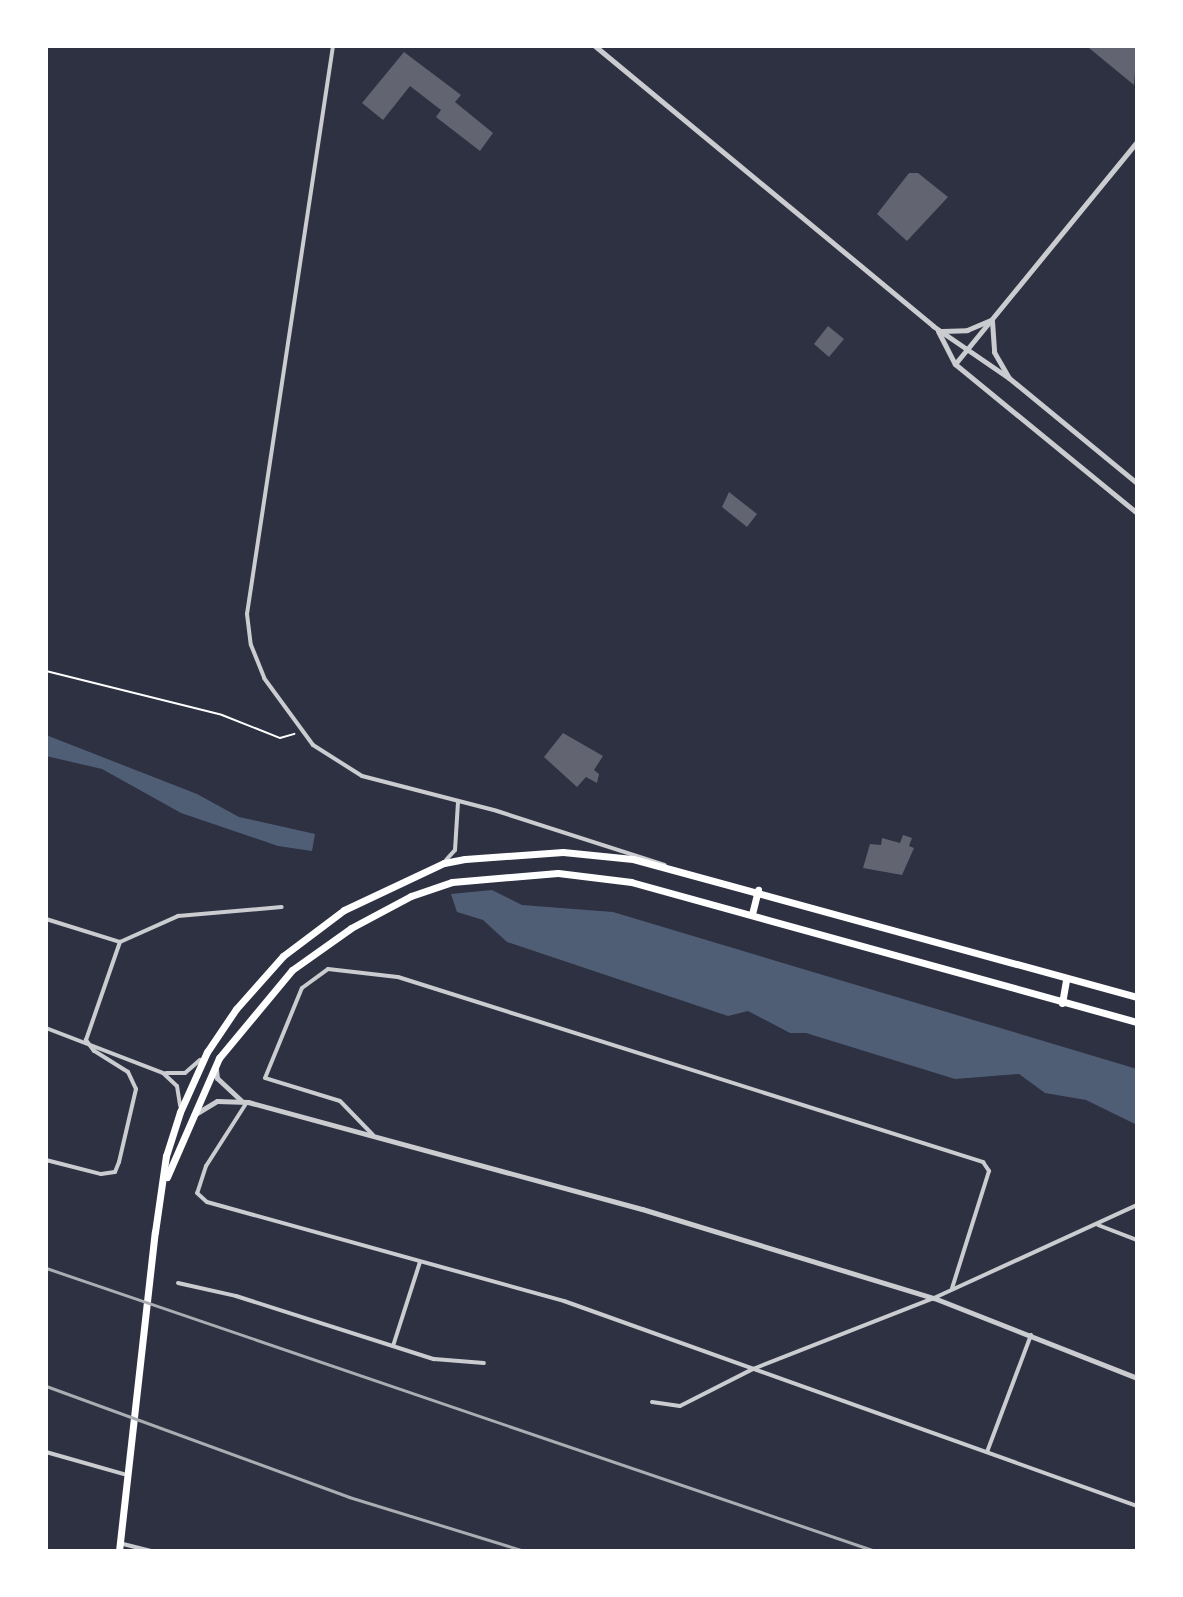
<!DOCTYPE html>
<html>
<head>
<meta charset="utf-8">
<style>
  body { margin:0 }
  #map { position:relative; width:1183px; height:1597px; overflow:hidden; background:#2d3142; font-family:Mulish,sans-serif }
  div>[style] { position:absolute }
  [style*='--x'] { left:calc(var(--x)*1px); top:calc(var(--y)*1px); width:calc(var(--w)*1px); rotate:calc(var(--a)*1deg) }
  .water>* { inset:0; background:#4f5d75 }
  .building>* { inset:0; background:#626471 }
  .path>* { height:2px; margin:-1px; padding:0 1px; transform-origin:1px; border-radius:1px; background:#fff }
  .minor>* { height:4px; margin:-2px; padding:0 2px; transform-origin:2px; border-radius:2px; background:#caccd0 }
  .tertiary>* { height:5px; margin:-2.5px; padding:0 2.5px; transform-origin:2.5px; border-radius:2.5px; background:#caccd0 }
  .primary>* { height:7px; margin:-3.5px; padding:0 3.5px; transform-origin:3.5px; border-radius:3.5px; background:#fff }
  .rail>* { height:3px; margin:-1.5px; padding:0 1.5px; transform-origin:1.5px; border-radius:1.5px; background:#abadb3 }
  span { translate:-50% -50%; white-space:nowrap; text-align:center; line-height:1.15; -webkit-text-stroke:6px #fff; paint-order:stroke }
  .frame { position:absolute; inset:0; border:48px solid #fff; pointer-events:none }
</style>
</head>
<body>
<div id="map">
  <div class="water">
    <div style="clip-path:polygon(46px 735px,197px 794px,239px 817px,315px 834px,312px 851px,278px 846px,181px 813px,102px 769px,46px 756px)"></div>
    <div style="clip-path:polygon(492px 890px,522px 905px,613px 912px,1137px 1069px,1137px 1125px,1086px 1100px,1045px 1093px,1019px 1074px,955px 1079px,806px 1033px,790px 1033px,748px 1011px,728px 1016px,507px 942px,483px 920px,457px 912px,451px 894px)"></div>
  </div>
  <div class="building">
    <div style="clip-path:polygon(1090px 46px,1137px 46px,1134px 85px,1089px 48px)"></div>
    <div style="clip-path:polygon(404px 52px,461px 95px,455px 102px,493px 133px,480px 151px,436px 117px,441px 110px,410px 86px,383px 120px,362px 103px)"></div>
    <div style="clip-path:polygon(909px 173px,918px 173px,948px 197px,907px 241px,877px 214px)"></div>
    <div style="clip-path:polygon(828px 326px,844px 339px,829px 357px,814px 344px)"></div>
    <div style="clip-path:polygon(729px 492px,757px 514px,747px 527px,722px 507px)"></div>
    <div style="clip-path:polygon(563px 733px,603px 756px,594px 770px,599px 774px,597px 783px,586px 777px,577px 787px,544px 757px)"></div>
    <div style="clip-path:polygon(903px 835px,912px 838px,909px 846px,914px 848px,902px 875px,863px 868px,870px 844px,881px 845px,882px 838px,900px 843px)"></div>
  </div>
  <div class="path">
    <div style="--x:46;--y:671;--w:181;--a:14"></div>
    <div style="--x:222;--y:715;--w:62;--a:21.6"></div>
    <div style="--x:280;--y:738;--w:15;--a:-16"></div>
  </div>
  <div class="minor">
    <div style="--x:333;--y:46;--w:574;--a:98.61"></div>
    <div style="--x:247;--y:614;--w:31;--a:83"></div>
    <div style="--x:251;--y:645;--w:35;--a:68"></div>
    <div style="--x:264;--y:678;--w:83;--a:53.8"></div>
    <div style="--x:313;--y:745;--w:58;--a:32.3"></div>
    <div style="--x:362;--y:776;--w:139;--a:14.5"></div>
    <div style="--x:497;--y:811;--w:176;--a:17.8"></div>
    <div style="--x:446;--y:860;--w:13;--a:-48"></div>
    <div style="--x:455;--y:850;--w:48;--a:-86.4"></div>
    <div style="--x:46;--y:919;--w:77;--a:17.3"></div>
    <div style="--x:120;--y:942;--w:64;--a:-24.1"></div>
    <div style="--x:178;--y:916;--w:104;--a:-4.9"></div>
    <div style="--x:46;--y:1028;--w:125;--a:21"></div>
    <div style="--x:163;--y:1073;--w:19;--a:43"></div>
    <div style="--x:177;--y:1086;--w:20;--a:81"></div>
    <div style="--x:166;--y:1073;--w:19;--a:0"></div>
    <div style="--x:185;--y:1073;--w:20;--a:-41"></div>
    <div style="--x:247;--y:1102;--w:76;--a:122.6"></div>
    <div style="--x:206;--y:1166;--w:28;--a:108"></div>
    <div style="--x:197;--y:1193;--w:13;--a:42"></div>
    <div style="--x:207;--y:1202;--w:370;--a:15.5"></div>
    <div style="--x:564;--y:1301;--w:609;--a:19.69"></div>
    <div style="--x:373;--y:1135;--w:47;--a:-134.1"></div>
    <div style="--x:340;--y:1101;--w:78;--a:-163"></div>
    <div style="--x:265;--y:1078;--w:97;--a:-67.7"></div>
    <div style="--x:302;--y:988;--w:32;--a:-36"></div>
    <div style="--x:328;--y:969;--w:70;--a:6.5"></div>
    <div style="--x:398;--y:977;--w:614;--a:17.55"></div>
    <div style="--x:983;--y:1162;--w:11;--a:56"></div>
    <div style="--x:989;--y:1171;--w:123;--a:107.5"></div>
    <div style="--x:46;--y:1160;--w:57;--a:14.3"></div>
    <div style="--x:101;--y:1174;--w:14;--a:-8"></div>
    <div style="--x:115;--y:1172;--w:11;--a:-68"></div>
    <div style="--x:119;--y:1162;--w:75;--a:-76.9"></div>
    <div style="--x:136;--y:1089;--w:19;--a:-115"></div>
    <div style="--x:128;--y:1072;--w:40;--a:-148"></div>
    <div style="--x:94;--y:1051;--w:14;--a:-126"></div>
    <div style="--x:86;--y:1040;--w:104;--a:-70.9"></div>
    <div style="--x:1098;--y:1225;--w:42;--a:21"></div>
    <div style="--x:178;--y:1283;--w:59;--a:12.6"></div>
    <div style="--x:236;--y:1296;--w:208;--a:17.7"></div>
    <div style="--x:434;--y:1359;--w:50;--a:4.6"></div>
    <div style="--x:393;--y:1346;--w:88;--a:-72.2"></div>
    <div style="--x:652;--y:1402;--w:28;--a:8"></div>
    <div style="--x:680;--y:1406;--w:82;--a:-26.9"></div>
    <div style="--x:753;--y:1369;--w:194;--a:-21.4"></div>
    <div style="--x:934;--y:1298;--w:223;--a:-24.6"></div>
    <div style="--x:46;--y:1452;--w:81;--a:15.8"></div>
    <div style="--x:987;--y:1452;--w:125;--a:-69.4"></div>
    <div style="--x:119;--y:1543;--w:33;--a:14"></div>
  </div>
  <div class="tertiary">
    <div style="--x:595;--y:46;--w:439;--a:39.6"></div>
    <div style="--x:933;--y:326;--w:92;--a:34.4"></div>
    <div style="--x:992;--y:321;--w:31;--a:86"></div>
    <div style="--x:994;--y:352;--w:30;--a:60"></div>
    <div style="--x:1009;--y:378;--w:166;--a:39.4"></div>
    <div style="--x:938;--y:331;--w:37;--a:63"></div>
    <div style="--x:955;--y:364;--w:235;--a:39.3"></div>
    <div style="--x:942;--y:331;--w:25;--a:-2"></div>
    <div style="--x:967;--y:330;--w:25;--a:-23"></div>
    <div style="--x:955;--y:364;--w:287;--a:-50.7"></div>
    <div style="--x:216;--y:1069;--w:9;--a:84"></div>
    <div style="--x:217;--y:1078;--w:33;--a:43"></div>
    <div style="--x:197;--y:1113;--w:23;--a:-31"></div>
    <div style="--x:217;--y:1101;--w:31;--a:2"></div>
    <div style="--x:248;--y:1102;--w:408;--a:15.2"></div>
    <div style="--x:642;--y:1209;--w:305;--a:17"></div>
    <div style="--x:934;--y:1298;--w:218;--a:21.5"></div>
  </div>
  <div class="primary">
    <div style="--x:752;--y:914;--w:25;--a:-76"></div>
    <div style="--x:1062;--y:1003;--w:23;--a:-80"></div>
    <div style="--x:167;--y:1177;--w:130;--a:-66.4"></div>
    <div style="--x:219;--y:1058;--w:114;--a:-50.3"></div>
    <div style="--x:292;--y:970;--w:72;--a:-35.4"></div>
    <div style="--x:351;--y:928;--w:68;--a:-28.1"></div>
    <div style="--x:411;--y:896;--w:43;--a:-18.9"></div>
    <div style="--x:452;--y:882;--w:106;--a:-4.9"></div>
    <div style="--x:558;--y:873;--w:74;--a:7"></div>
    <div style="--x:631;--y:882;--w:525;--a:15.47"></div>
    <div style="--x:119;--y:1551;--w:321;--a:-83.6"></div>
    <div style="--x:155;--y:1232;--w:77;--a:-81.8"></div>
    <div style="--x:166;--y:1156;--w:46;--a:-72.3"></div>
    <div style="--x:180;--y:1112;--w:66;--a:-65.8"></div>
    <div style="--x:207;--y:1052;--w:52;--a:-56"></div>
    <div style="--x:236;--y:1009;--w:71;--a:-48.4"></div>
    <div style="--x:283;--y:956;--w:76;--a:-37"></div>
    <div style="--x:344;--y:910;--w:110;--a:-25.2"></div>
    <div style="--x:444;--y:863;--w:21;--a:-11"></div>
    <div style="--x:465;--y:859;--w:98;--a:-4.1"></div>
    <div style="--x:563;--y:852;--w:70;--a:5.7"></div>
    <div style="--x:633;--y:859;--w:523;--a:15.31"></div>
  </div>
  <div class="rail">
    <div style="--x:46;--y:1268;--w:876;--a:18.85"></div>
    <div style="--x:46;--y:1386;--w:323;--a:20.1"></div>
    <div style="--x:349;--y:1497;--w:183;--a:17.1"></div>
  </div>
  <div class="frame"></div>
</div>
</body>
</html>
